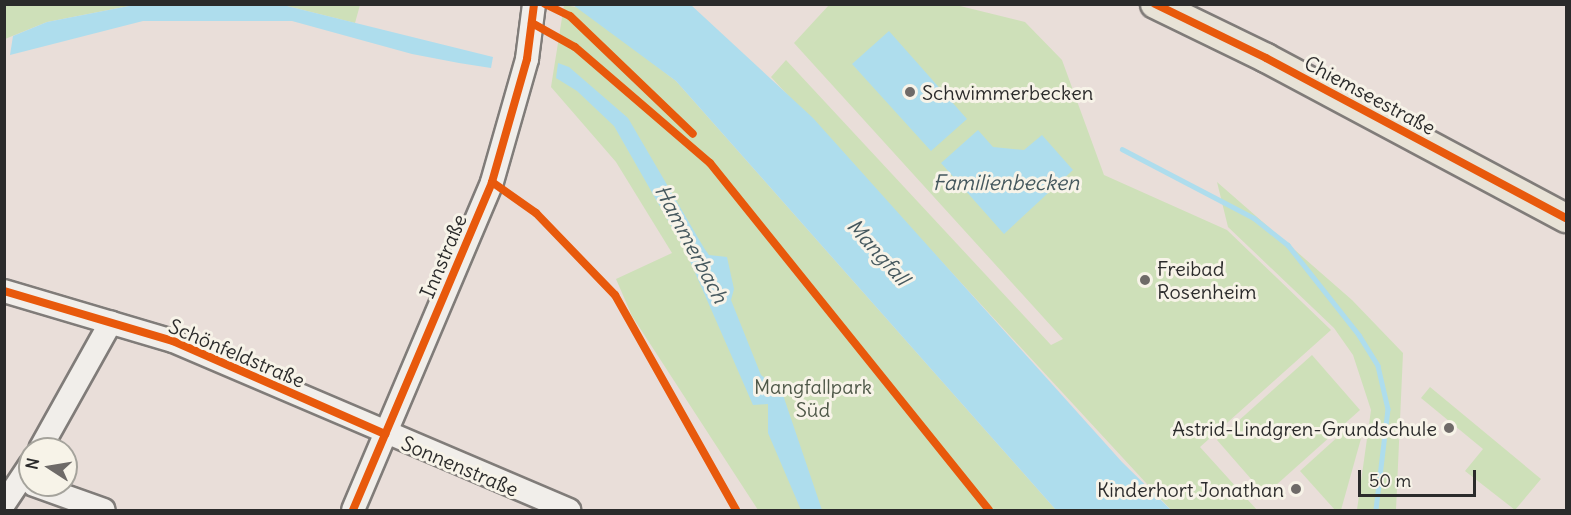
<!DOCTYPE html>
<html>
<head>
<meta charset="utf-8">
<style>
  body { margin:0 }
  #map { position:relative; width:1571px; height:515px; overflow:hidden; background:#e9ded9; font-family:Delius,sans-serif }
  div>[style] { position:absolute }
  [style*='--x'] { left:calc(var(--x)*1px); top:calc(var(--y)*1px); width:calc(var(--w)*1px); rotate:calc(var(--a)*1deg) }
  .green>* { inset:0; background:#cee0b9 }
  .water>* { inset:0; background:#aedded }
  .stream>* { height:4.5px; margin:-2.25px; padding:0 2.25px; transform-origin:2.25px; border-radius:2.25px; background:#aedded }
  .roads { filter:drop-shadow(2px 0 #807c79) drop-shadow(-2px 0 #807c79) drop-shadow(0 2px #807c79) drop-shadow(0 -2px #807c79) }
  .minor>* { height:22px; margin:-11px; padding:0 11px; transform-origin:11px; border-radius:11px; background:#f1eeea }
  .major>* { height:28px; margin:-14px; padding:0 14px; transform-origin:14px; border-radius:14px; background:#e8e3d7 }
  .cycleway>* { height:8px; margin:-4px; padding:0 4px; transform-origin:4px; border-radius:4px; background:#e8590c }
  .dots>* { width:16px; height:16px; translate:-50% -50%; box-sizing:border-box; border:3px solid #f7f3e8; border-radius:50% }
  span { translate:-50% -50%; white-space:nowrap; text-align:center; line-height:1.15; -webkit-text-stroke:6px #f7f3e8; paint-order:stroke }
  .poi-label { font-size:20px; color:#2b2b2b }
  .left { translate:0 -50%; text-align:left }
  .right { translate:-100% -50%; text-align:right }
  .street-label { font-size:20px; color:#2b2b2b }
  .park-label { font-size:20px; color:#4e5848 }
  .water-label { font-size:21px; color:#45585e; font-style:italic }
  .frame { position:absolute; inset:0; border:6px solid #2b2b2b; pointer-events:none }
  .north { position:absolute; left:18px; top:437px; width:60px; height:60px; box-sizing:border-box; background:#f7f3e8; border:2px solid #a5a39c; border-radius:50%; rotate:282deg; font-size:16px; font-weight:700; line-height:24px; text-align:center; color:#2b2b2b }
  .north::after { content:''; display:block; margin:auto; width:21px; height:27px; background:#6e6a68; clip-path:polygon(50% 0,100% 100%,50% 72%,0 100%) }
  .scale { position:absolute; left:1358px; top:470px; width:118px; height:27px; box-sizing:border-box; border:3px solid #2b2b2b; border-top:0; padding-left:8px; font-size:18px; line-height:21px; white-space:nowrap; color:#2b2b2b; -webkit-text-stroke:4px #f7f3e8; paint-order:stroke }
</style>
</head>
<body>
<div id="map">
  <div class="green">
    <div style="clip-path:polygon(5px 5px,134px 5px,47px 22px,5px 39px)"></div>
    <div style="clip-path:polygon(215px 5px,360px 5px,355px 23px,283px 5px)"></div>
    <div style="clip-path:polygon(564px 5px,581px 8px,676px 81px,1056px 510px,758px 510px,632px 316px,616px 279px,672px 253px,616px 162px,551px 87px)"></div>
    <div style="clip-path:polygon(829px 5px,956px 5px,1025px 22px,1062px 60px,1104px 175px,1227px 230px,1331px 330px,1200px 447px,1257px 510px,1171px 510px,771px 77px,786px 60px,1051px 345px,1063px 339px,794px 43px)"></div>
    <div style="clip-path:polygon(1217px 182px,1352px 300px,1403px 353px,1396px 510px,1357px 510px,1371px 410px,1353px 355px,1334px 328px,1228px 227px)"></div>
    <div style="clip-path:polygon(1312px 355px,1360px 410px,1265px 495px,1217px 440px)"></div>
    <div style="clip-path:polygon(1430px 387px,1541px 479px,1515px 510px,1465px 471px,1483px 449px,1421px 398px)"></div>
    <div style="clip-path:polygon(1352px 424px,1362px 435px,1341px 510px,1335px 510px,1300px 471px)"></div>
  </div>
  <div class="water">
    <div style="clip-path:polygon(134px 5px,283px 5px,493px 57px,491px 68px,459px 63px,412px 54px,292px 21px,143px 21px,10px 55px,13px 36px,47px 22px)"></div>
    <div style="clip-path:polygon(573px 5px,691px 5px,813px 118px,1122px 462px,1171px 510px,1056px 510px,676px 81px)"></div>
    <div style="clip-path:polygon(889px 31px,967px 119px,931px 151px,852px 64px)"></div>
    <div style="clip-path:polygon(558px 63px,569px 67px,628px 118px,704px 248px,709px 255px,727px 257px,734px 289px,731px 300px,761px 375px,782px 392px,822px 510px,801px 510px,768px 433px,768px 404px,753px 405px,686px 252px,614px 126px,577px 91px,556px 78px)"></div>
    <div style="clip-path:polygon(978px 130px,993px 147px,1024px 150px,1042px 135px,1073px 170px,1004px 234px,941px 163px)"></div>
  </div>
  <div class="stream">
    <div style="--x:1122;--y:149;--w:149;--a:27.6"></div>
    <div style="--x:1254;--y:218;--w:43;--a:38.5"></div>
    <div style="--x:1288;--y:245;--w:115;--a:51.7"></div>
    <div style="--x:1359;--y:335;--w:36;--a:58"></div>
    <div style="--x:1378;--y:366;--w:44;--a:76.9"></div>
    <div style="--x:1388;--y:409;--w:102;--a:96.8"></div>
  </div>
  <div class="roads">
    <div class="minor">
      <div style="--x:4;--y:291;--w:176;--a:16.5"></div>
      <div style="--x:173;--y:341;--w:431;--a:23.1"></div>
      <div style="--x:40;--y:449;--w:145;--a:-60.8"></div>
      <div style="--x:34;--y:485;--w:74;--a:19.7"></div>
      <div style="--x:4;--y:504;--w:47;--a:-56.3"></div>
      <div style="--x:353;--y:510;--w:356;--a:-67"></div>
      <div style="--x:492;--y:182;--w:128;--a:-74.1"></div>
      <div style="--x:527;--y:59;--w:55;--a:-82.7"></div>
    </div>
    <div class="major">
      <div style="--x:1155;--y:4;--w:123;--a:25.9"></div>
      <div style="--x:1266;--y:58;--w:340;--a:28.1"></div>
    </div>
  </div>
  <div class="cycleway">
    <div style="--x:545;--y:4;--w:28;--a:26"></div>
    <div style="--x:570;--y:16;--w:170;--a:43.8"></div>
    <div style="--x:1155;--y:4;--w:123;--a:25.9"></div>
    <div style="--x:1266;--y:58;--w:340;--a:28.1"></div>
    <div style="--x:532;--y:23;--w:49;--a:29.2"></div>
    <div style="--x:575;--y:47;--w:178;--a:40.7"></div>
    <div style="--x:710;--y:163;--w:445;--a:51.2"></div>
    <div style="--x:492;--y:182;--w:54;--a:35.2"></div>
    <div style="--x:536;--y:213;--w:114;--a:46.1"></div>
    <div style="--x:615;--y:295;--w:247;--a:60.6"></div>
    <div style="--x:4;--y:291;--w:176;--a:16.5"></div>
    <div style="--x:173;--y:341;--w:232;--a:23.7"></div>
    <div style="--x:353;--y:510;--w:356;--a:-67"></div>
    <div style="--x:492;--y:182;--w:128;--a:-74.1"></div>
    <div style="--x:527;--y:59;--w:55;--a:-82.7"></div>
  </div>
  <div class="dots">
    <div style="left:910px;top:92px;background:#6e6a68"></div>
    <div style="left:1145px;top:280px;background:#6e6a68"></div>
    <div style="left:1449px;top:428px;background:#6e6a68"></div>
    <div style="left:1296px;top:489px;background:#6e6a68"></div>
  </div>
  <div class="poi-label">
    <span class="left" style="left:922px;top:92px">Schwimmerbecken</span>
    <span class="left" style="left:1157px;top:280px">Freibad<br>Rosenheim</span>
    <span class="right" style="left:1437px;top:428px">Astrid-Lindgren-Grundschule</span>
    <span class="right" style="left:1284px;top:489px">Kinderhort Jonathan</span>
  </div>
  <div class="street-label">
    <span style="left:1370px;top:95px;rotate:28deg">Chiemseestraße</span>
    <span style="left:443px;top:256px;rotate:-67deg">Innstraße</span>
    <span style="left:237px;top:353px;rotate:23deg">Schönfeldstraße</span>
    <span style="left:460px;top:466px;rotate:23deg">Sonnenstraße</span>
  </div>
  <div class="park-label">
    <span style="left:813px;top:398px">Mangfallpark<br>Süd</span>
  </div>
  <div class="water-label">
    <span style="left:1006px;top:183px">Familienbecken</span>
    <span style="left:691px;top:244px;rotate:62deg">Hammerbach</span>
    <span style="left:878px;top:252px;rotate:48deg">Mangfall</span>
  </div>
  <div class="frame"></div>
  <div class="north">N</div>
  <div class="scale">50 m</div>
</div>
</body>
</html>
